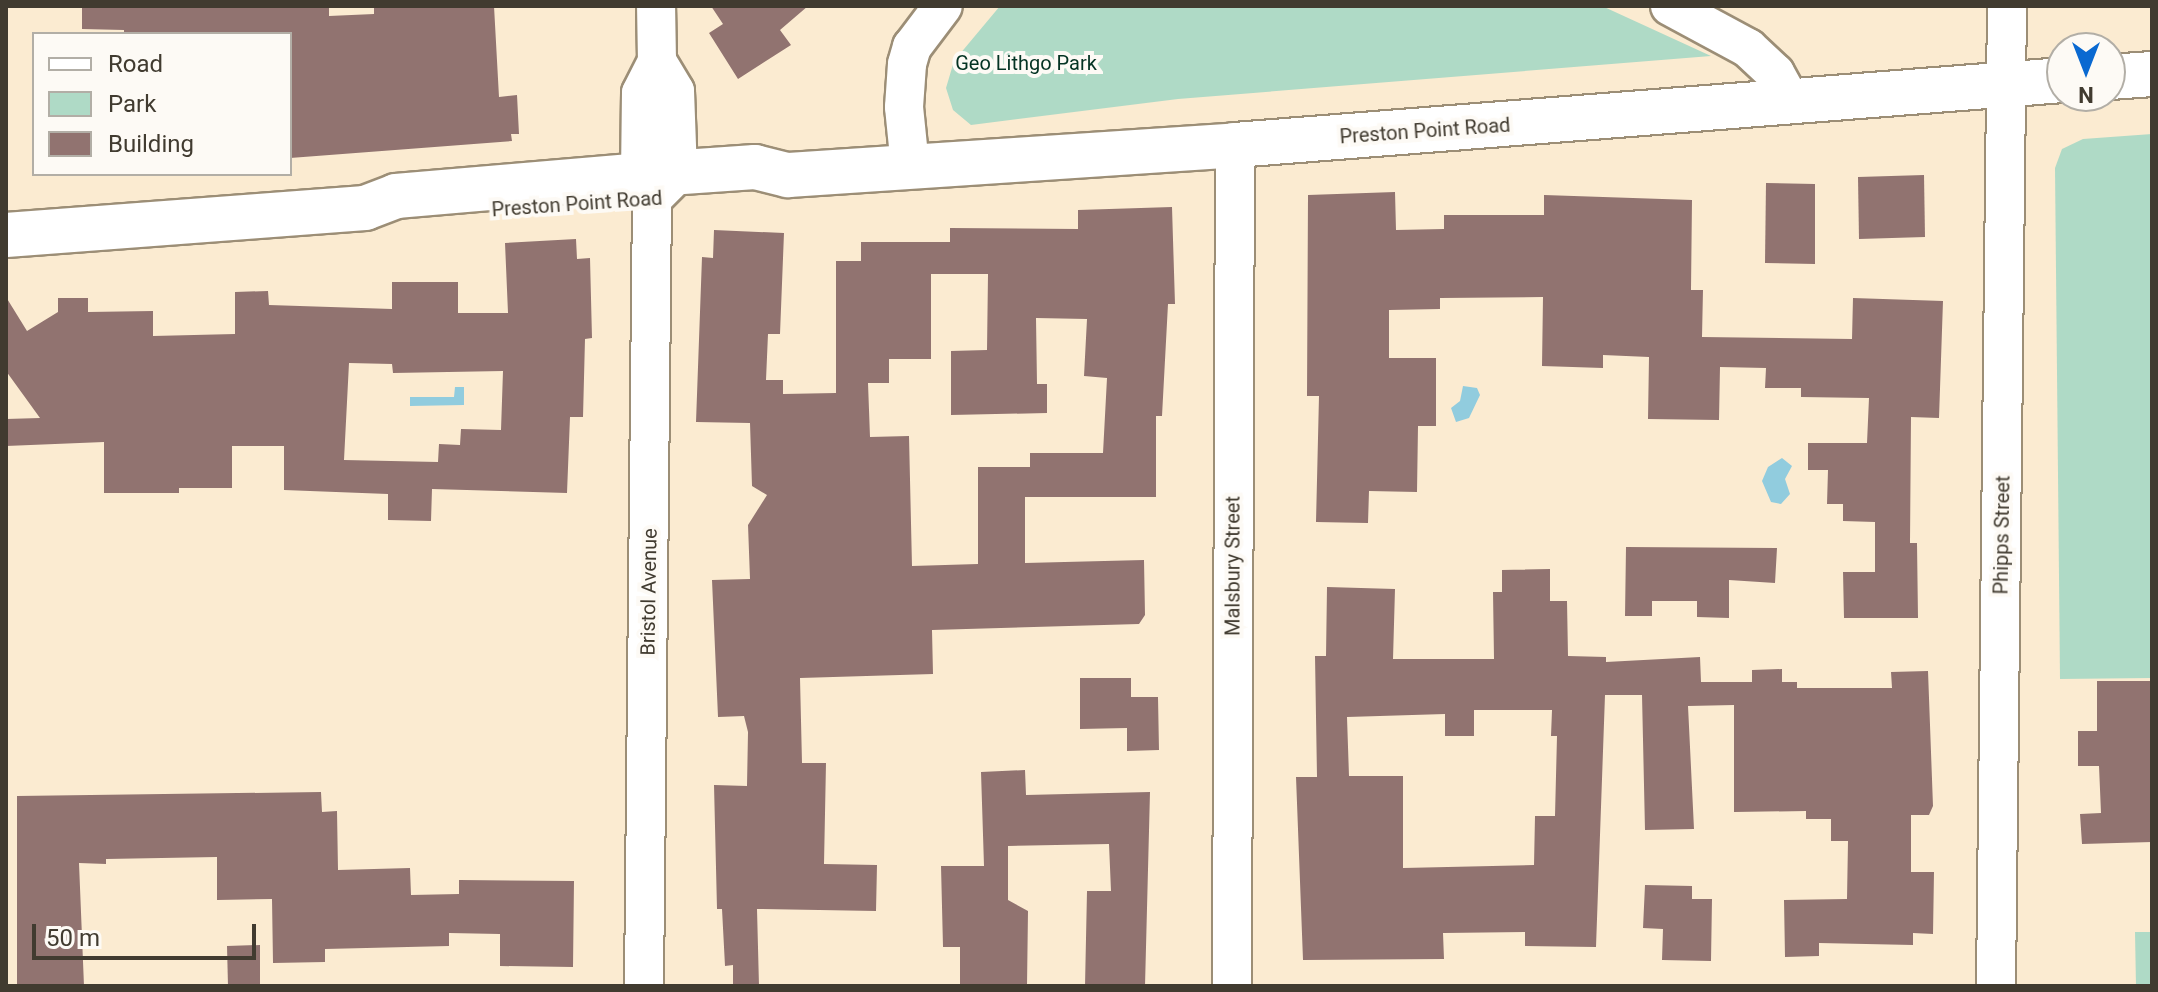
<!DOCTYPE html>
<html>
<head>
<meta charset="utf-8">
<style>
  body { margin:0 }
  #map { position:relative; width:2158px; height:992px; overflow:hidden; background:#fbebd1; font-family:Roboto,sans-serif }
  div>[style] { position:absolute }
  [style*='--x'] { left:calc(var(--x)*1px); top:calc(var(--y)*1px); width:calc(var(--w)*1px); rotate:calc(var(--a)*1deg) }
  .green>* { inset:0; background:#afdac6 }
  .water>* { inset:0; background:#91ccde }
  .building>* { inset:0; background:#917370 }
  .roads { filter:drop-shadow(2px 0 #9c8e76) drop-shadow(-2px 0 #9c8e76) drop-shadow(0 2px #9c8e76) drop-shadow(0 -2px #9c8e76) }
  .minor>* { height:38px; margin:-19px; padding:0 19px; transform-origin:19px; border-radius:19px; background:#fff }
  .major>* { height:44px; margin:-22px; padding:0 22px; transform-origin:22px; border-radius:22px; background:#fff }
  span { translate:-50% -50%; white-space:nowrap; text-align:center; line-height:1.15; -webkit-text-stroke:8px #fdfaf5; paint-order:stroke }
  .park-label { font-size:20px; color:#043323 }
  .street-label { font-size:20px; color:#413b30 }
  .frame { position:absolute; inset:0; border:8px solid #413b30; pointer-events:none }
  .legend { position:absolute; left:32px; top:32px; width:260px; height:144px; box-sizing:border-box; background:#fdfaf5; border:2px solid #b2aea6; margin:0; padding:10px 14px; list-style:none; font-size:24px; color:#413b30 }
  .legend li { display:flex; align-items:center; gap:16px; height:40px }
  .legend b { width:40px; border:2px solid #b2aea6 }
  .north { position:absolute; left:2046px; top:32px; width:80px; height:80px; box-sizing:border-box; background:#fdfaf5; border:2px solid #b2aea6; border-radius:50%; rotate:180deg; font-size:22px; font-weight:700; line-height:32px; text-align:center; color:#413b30 }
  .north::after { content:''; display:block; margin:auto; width:28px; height:36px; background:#0a69d1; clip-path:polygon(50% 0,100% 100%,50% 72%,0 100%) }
  .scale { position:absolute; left:32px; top:924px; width:224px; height:36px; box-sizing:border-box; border:4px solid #413b30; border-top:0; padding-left:10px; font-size:24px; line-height:28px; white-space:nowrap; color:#413b30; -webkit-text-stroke:6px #fdfaf5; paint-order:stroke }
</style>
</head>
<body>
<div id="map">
  <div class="green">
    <div style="clip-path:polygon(1000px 6px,1602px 6px,1711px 56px,1178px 99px,971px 125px,953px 110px,946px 88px,954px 61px)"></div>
    <div style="clip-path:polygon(2152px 134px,2152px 678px,2060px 679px,2055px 168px,2062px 149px,2083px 139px)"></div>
    <div style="clip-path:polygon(2135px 932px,2152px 932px,2152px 986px,2136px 986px)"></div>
  </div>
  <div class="water">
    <div style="clip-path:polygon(1463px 386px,1477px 388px,1480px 395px,1469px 418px,1456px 422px,1451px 408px,1460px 401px)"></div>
    <div style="clip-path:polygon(455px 387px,464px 387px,464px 405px,410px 406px,410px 397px,454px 397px)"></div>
    <div style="clip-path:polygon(1782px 458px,1792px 466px,1785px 479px,1790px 494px,1781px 504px,1771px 502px,1762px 481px,1768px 467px)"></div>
  </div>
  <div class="building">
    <div style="clip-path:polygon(82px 6px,329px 6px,329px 16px,374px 14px,374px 6px,494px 6px,499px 97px,517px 95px,519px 134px,511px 134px,512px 141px,290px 158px,290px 34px,124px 34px,124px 30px,82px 29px)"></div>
    <div style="clip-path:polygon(711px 6px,808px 6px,780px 30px,791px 45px,738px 79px,709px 33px,723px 24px)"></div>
    <div style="clip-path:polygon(1924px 175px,1925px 237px,1859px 239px,1858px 177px)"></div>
    <div style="clip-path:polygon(1766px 183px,1815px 184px,1815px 264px,1765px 263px)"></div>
    <div style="clip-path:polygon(1395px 192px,1396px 230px,1444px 229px,1444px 215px,1544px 215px,1544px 195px,1692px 200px,1691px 290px,1703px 290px,1702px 337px,1852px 339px,1853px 298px,1943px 301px,1939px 418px,1911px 417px,1910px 543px,1917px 543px,1918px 618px,1844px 618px,1843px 572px,1875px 572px,1875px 522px,1843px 521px,1843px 504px,1827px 504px,1828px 470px,1808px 470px,1808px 443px,1867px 443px,1869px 398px,1801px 397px,1801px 388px,1765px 388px,1766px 368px,1720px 367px,1719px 420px,1648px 419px,1649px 357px,1603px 355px,1603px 368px,1542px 366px,1543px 297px,1440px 298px,1440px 309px,1389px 310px,1389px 358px,1436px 358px,1436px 426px,1418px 426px,1417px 492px,1369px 491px,1368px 523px,1316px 522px,1319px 396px,1307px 396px,1308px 195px)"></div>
    <div style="clip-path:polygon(evenodd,1172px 207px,1175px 304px,1168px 304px,1162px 416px,1156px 416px,1156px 497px,1025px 497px,1025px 563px,1144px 560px,1145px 615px,1139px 624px,932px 630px,933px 674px,800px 678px,802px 763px,826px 763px,824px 864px,877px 865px,876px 911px,757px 909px,759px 986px,733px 986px,733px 965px,725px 966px,722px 909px,717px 909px,714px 785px,747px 786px,748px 732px,744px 716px,718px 717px,712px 580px,750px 579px,748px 525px,767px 495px,752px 486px,750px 423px,696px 422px,702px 257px,713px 258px,714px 230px,784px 233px,780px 334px,768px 334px,766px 380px,783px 380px,783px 394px,836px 393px,836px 261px,861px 261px,861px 242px,950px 242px,950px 228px,1078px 229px,1078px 210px,1172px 207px,931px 274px,988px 274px,987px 350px,951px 351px,951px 415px,1047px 413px,1047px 384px,1037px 384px,1036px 318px,1087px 319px,1084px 376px,1107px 378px,1103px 453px,1030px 453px,1030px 467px,978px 467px,978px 564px,912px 566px,909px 436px,870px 437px,868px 383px,889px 383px,889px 359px,931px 359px,931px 274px)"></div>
    <div style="clip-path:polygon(evenodd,576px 239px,577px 259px,590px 258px,592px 338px,585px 339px,583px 417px,570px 417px,567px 493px,432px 489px,431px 521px,388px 520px,388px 494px,284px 490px,284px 446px,232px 446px,232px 488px,179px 488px,179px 493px,104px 493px,104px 442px,6px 446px,6px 419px,40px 418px,6px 371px,6px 297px,27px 331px,58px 312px,58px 298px,88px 298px,88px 312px,153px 311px,153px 336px,235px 334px,235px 292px,268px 291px,269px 305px,392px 309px,392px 282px,458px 282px,458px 313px,508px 313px,505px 243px,576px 239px,349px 363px,392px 364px,393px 373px,503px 371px,501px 430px,461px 429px,460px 445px,439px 444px,438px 462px,344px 460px,349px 363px)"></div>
    <div style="clip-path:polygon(1626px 547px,1777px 548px,1775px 583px,1729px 580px,1729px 618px,1697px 617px,1697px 601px,1652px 601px,1652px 616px,1625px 616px)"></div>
    <div style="clip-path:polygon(evenodd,1550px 569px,1550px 601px,1567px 601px,1568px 656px,1606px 657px,1606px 662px,1700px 657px,1701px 682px,1752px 682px,1752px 670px,1782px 669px,1782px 682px,1797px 682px,1797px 688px,1892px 688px,1891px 672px,1928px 671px,1933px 806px,1929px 815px,1911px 815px,1911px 872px,1934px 872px,1933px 934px,1913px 933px,1913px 945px,1819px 943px,1819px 956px,1785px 957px,1784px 900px,1847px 899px,1848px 841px,1831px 841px,1831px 819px,1806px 819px,1806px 811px,1734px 812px,1734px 705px,1688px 706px,1694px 829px,1645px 830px,1642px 695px,1605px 695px,1596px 947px,1525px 946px,1525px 932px,1443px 933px,1444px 959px,1303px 960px,1296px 777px,1317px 777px,1315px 656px,1326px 656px,1327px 587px,1395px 589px,1393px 659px,1494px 659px,1493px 592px,1502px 592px,1502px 570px,1550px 569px,1474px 710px,1552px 710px,1551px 736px,1557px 736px,1555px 816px,1535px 816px,1534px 865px,1403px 868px,1403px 776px,1349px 776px,1347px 717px,1445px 714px,1445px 736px,1474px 736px,1474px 710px)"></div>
    <div style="clip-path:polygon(1080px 678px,1131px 678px,1131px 697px,1158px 697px,1159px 750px,1127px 751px,1127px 728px,1080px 729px)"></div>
    <div style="clip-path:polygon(2097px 681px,2152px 681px,2152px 842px,2082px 844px,2080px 814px,2101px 813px,2099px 766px,2078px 766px,2078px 731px,2097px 731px)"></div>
    <div style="clip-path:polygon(1025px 770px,1026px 795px,1150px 792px,1145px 986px,1085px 986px,1087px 891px,1111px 891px,1109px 844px,1008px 846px,1008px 900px,1028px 911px,1027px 986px,960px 986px,960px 947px,943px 947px,941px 866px,984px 866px,981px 772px)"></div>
    <div style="clip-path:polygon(321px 792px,322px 812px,337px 811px,338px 870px,410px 868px,411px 895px,459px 894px,459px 880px,574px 881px,573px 967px,500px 966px,500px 934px,449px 933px,449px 946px,325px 949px,325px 962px,273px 963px,272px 899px,217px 900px,217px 857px,106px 859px,106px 864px,79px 863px,84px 986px,17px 986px,17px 796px)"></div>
    <div style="clip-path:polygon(1645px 885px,1692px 886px,1692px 899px,1712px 899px,1711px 961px,1662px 960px,1663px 929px,1643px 928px)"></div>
    <div style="clip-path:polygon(260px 945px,260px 986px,228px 986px,227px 946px)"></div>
  </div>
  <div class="roads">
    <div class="minor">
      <div style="--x:1670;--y:6;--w:89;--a:28.3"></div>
      <div style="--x:1748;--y:48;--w:37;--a:43"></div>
      <div style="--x:1775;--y:73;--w:33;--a:61"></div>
      <div style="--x:910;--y:166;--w:59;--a:-95.8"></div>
      <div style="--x:904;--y:107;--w:43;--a:-86"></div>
      <div style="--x:907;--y:64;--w:18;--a:-74"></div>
      <div style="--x:912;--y:47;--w:51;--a:-52.9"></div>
      <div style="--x:652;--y:199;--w:27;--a:-117"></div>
      <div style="--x:640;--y:175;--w:82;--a:-89.3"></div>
      <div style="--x:641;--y:93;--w:36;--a:-63"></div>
      <div style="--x:657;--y:61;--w:55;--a:-91"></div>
      <div style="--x:644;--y:986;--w:787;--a:-89.42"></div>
      <div style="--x:652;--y:199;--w:37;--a:-45"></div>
      <div style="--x:678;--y:173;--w:82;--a:-92.1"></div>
      <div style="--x:675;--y:91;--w:35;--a:-121"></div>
      <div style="--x:1232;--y:986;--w:841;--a:-89.8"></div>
      <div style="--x:1996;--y:986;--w:980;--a:-89.36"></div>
    </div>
    <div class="major">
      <div style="--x:2110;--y:77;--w:42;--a:-4.1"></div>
      <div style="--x:6;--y:235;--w:360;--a:-4.3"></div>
      <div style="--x:365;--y:208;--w:33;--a:-21"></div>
      <div style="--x:396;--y:196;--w:245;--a:-4.9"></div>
      <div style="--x:640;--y:175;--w:115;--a:-4"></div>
      <div style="--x:755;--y:167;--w:34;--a:14"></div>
      <div style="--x:788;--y:175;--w:448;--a:-3.8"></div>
      <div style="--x:1235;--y:145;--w:830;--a:-4.49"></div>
    </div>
  </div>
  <div class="park-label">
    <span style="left:1026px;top:63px">Geo Lithgo Park</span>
  </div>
  <div class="street-label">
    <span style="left:1425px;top:131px;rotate:-4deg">Preston Point Road</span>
    <span style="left:577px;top:204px;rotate:-4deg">Preston Point Road</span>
    <span style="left:2002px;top:535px;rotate:-89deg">Phipps Street</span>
    <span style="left:1233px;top:566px;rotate:-90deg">Malsbury Street</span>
    <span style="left:649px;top:592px;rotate:-89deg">Bristol Avenue</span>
  </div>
  <div class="frame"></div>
  <ul class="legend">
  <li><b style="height:10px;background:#fff"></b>Road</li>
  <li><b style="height:22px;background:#afdac6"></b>Park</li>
  <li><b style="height:22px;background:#917370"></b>Building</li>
  </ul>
  <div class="north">N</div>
  <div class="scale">50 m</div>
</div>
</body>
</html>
